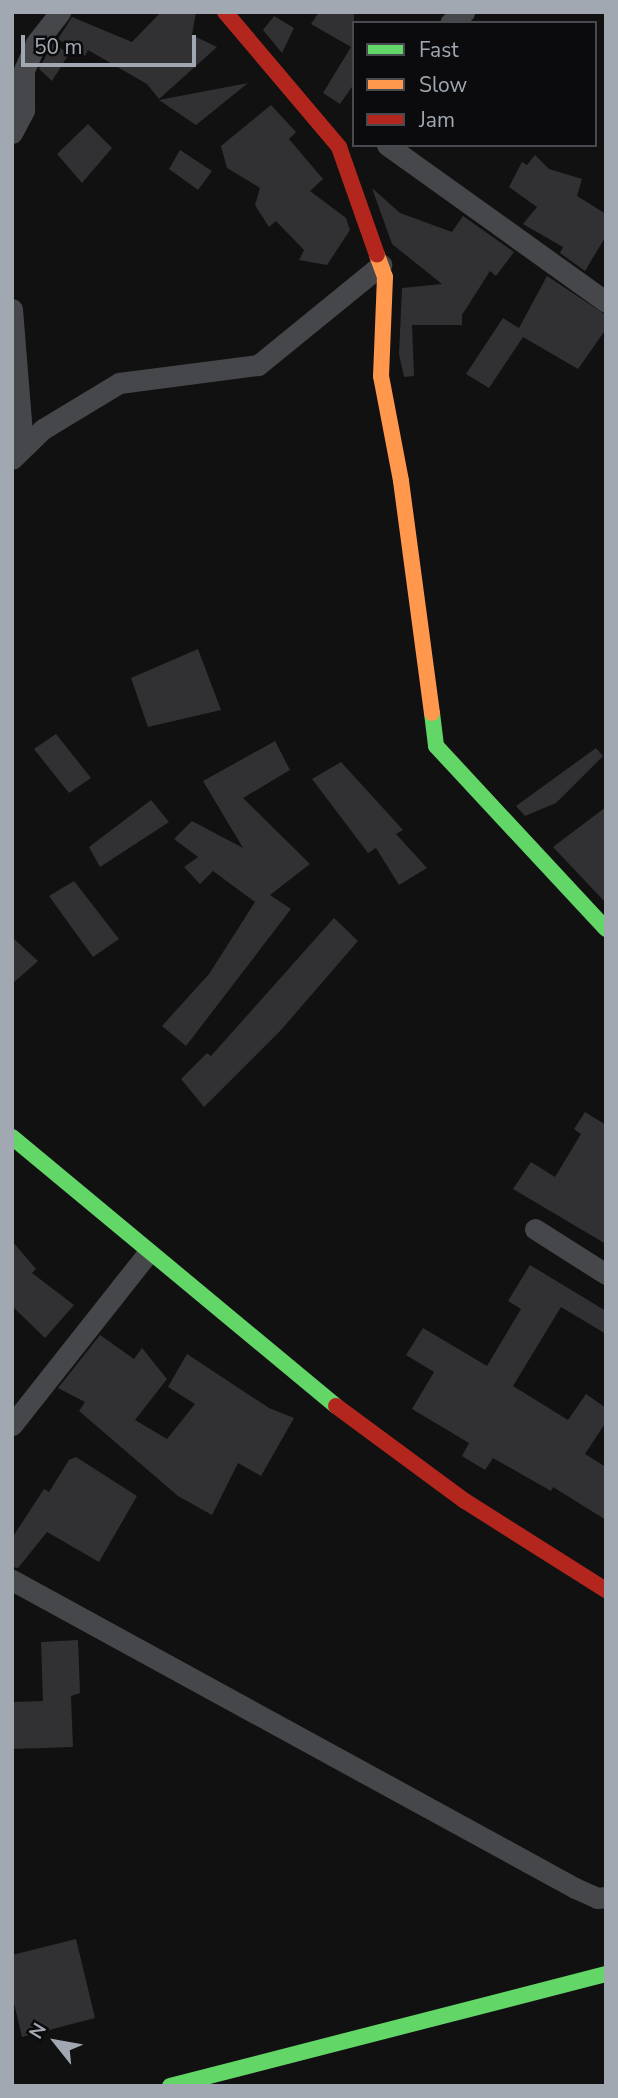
<!DOCTYPE html>
<html>
<head>
<meta charset="utf-8">
<style>
  body { margin:0 }
  #map { position:relative; width:618px; height:2098px; overflow:hidden; background:#111; font-family:"Nunito Sans",sans-serif }
  div>[style] { position:absolute }
  [style*='--x'] { left:calc(var(--x)*1px); top:calc(var(--y)*1px); width:calc(var(--w)*1px); rotate:calc(var(--a)*1deg) }
  .building>* { inset:0; background:#313133 }
  .street>* { height:21px; margin:-10.5px; padding:0 10.5px; transform-origin:10.5px; border-radius:10.5px; background:#45474a }
  .fast>* { height:16px; margin:-8px; padding:0 8px; transform-origin:8px; border-radius:8px; background:#63d668 }
  .slow>* { height:16px; margin:-8px; padding:0 8px; transform-origin:8px; border-radius:8px; background:#ff974d }
  .jam>* { height:16px; margin:-8px; padding:0 8px; transform-origin:8px; border-radius:8px; background:#b3261e }
  span { translate:-50% -50%; white-space:nowrap; text-align:center; line-height:1.15; -webkit-text-stroke:7px #0b0b0d; paint-order:stroke }
  .frame { position:absolute; inset:0; border:14px solid #a2a8b1; pointer-events:none }
  .legend { position:absolute; left:352px; top:21px; width:245px; height:126px; box-sizing:border-box; background:#0b0b0d; border:2px solid #474a4f; margin:0; padding:9px 12px; list-style:none; font-size:21px; color:#a2a8b1 }
  .legend li { display:flex; align-items:center; gap:14px; height:35px }
  .legend b { width:35px; border:2px solid #474a4f }
  .north { position:absolute; left:21px; top:2007px; width:70px; height:70px; -webkit-text-stroke:5px #0b0b0d; paint-order:stroke; rotate:301deg; font-size:19px; font-weight:700; line-height:28px; text-align:center; color:#a2a8b1 }
  .north::after { content:''; display:block; margin:auto; width:24px; height:32px; background:#a2a8b1; clip-path:polygon(50% 0,100% 100%,50% 72%,0 100%) }
  .scale { position:absolute; left:21px; top:35px; width:175px; height:32px; box-sizing:border-box; border:4px solid #a2a8b1; border-top:0; padding-left:9px; font-size:21px; line-height:24px; white-space:nowrap; color:#a2a8b1; -webkit-text-stroke:5px #0b0b0d; paint-order:stroke }
</style>
</head>
<body>
<div id="map">
  <div class="building">
    <div style="clip-path:polygon(161px 12px,196px 12px,192px 35px,217px 47px,159px 99px,147px 84px,88px 50px,85px 56px,58px 39px,72px 17px,132px 42px)"></div>
    <div style="clip-path:polygon(319px 12px,354px 12px,354px 84px,340px 104px,323px 93px,351px 47px,311px 24px)"></div>
    <div style="clip-path:polygon(274px 16px,294px 28px,282px 53px,263px 30px)"></div>
    <div style="clip-path:polygon(53px 43px,69px 54px,52px 81px,39px 69px)"></div>
    <div style="clip-path:polygon(248px 83px,196px 125px,159px 100px)"></div>
    <div style="clip-path:polygon(271px 105px,296px 132px,289px 139px,323px 179px,310px 191px,346px 218px,350px 230px,327px 265px,299px 260px,304px 250px,276px 221px,269px 227px,255px 205px,260px 188px,227px 168px,221px 146px)"></div>
    <div style="clip-path:polygon(88px 124px,112px 148px,82px 183px,57px 154px)"></div>
    <div style="clip-path:polygon(180px 150px,212px 171px,198px 190px,169px 169px)"></div>
    <div style="clip-path:polygon(535px 155px,549px 169px,582px 179px,577px 196px,606px 214px,606px 236px,585px 271px,560px 253px,563px 247px,523px 224px,537px 207px,509px 187px,522px 162px,527px 165px)"></div>
    <div style="clip-path:polygon(372px 188px,400px 213px,452px 232px,463px 216px,514px 252px,496px 276px,490px 271px,462px 315px,462px 325px,412px 325px,414px 376px,404px 377px,399px 354px,402px 288px,442px 284px,392px 244px)"></div>
    <div style="clip-path:polygon(547px 276px,606px 315px,606px 329px,578px 369px,523px 337px,489px 388px,466px 374px,503px 318px,519px 328px)"></div>
    <div style="clip-path:polygon(198px 649px,221px 710px,148px 727px,131px 678px)"></div>
    <div style="clip-path:polygon(56px 734px,91px 778px,69px 793px,34px 749px)"></div>
    <div style="clip-path:polygon(275px 741px,290px 770px,243px 798px,310px 864px,270px 895px,291px 909px,186px 1046px,162px 1026px,209px 974px,255px 902px,213px 871px,200px 884px,184px 867px,198px 857px,174px 839px,192px 821px,243px 848px,203px 781px)"></div>
    <div style="clip-path:polygon(596px 748px,603px 756px,556px 803px,525px 816px,516px 806px)"></div>
    <div style="clip-path:polygon(341px 762px,403px 830px,396px 834px,427px 868px,399px 885px,376px 848px,368px 853px,312px 779px)"></div>
    <div style="clip-path:polygon(151px 800px,169px 822px,100px 867px,89px 847px)"></div>
    <div style="clip-path:polygon(606px 807px,606px 903px,553px 847px)"></div>
    <div style="clip-path:polygon(74px 881px,119px 939px,93px 957px,49px 896px)"></div>
    <div style="clip-path:polygon(334px 918px,358px 941px,281px 1030px,204px 1107px,181px 1079px,207px 1053px,211px 1056px)"></div>
    <div style="clip-path:polygon(12px 937px,38px 961px,12px 984px)"></div>
    <div style="clip-path:polygon(585px 1112px,606px 1125px,606px 1244px,513px 1189px,531px 1162px,555px 1177px,581px 1134px,574px 1129px)"></div>
    <div style="clip-path:polygon(12px 1241px,36px 1269px,32px 1273px,74px 1305px,45px 1338px,12px 1306px)"></div>
    <div style="clip-path:polygon(530px 1265px,606px 1311px,606px 1334px,561px 1307px,513px 1386px,568px 1420px,586px 1394px,606px 1408px,606px 1422px,585px 1454px,606px 1467px,606px 1520px,553px 1487px,551px 1491px,493px 1458px,485px 1470px,462px 1456px,469px 1443px,412px 1409px,434px 1372px,406px 1355px,423px 1328px,487px 1366px,521px 1309px,508px 1301px)"></div>
    <div style="clip-path:polygon(100px 1335px,134px 1359px,142px 1348px,167px 1379px,135px 1420px,167px 1439px,195px 1404px,168px 1387px,187px 1354px,269px 1408px,294px 1418px,261px 1476px,238px 1463px,212px 1515px,178px 1496px,79px 1411px,85px 1402px,58px 1388px)"></div>
    <div style="clip-path:polygon(76px 1457px,137px 1496px,99px 1562px,47px 1532px,18px 1568px,12px 1567px,12px 1538px,44px 1489px,49px 1492px,69px 1460px)"></div>
    <div style="clip-path:polygon(78px 1640px,80px 1693px,71px 1696px,73px 1747px,12px 1749px,12px 1702px,43px 1701px,41px 1642px)"></div>
    <div style="clip-path:polygon(76px 1939px,95px 2018px,22px 2037px,12px 1995px,12px 1955px)"></div>
  </div>
  <div class="street">
    <div style="--x:450;--y:23;--w:18;--a:-38"></div>
    <div style="--x:12;--y:133;--w:26;--a:-62"></div>
    <div style="--x:24;--y:110;--w:40;--a:-90"></div>
    <div style="--x:24;--y:70;--w:30;--a:-66"></div>
    <div style="--x:36;--y:43;--w:39;--a:-52"></div>
    <div style="--x:387;--y:145;--w:269;--a:35.6"></div>
    <div style="--x:12;--y:309;--w:137;--a:85.4"></div>
    <div style="--x:12;--y:459;--w:43;--a:-44.1"></div>
    <div style="--x:43;--y:429;--w:89;--a:-31.2"></div>
    <div style="--x:119;--y:383;--w:140;--a:-7.4"></div>
    <div style="--x:258;--y:365;--w:159;--a:-39.1"></div>
    <div style="--x:535;--y:1229;--w:84;--a:32.4"></div>
    <div style="--x:12;--y:1425;--w:219;--a:-51.7"></div>
    <div style="--x:12;--y:1580;--w:642;--a:28.68"></div>
    <div style="--x:575;--y:1888;--w:24;--a:24"></div>
    <div style="--x:597;--y:1898;--w:9;--a:-6"></div>
  </div>
  <div class="fast">
    <div style="--x:432;--y:713;--w:33;--a:83"></div>
    <div style="--x:436;--y:746;--w:250;--a:47.1"></div>
    <div style="--x:12;--y:1137;--w:421;--a:39.7"></div>
    <div style="--x:170;--y:2086;--w:450;--a:-14.4"></div>
  </div>
  <div class="slow">
    <div style="--x:377;--y:255;--w:23;--a:70"></div>
    <div style="--x:385;--y:277;--w:99;--a:92.3"></div>
    <div style="--x:381;--y:376;--w:107;--a:79.2"></div>
    <div style="--x:401;--y:481;--w:234;--a:82.4"></div>
  </div>
  <div class="jam">
    <div style="--x:225;--y:12;--w:177;--a:49.8"></div>
    <div style="--x:339;--y:147;--w:114;--a:70.6"></div>
    <div style="--x:336;--y:1406;--w:160;--a:36.4"></div>
    <div style="--x:465;--y:1501;--w:167;--a:32.3"></div>
  </div>
  <div class="frame"></div>
  <ul class="legend">
  <li><b style="height:9px;background:#63d668"></b>Fast</li>
  <li><b style="height:9px;background:#ff974d"></b>Slow</li>
  <li><b style="height:9px;background:#b3261e"></b>Jam</li>
  </ul>
  <div class="north">N</div>
  <div class="scale">50 m</div>
</div>
</body>
</html>
